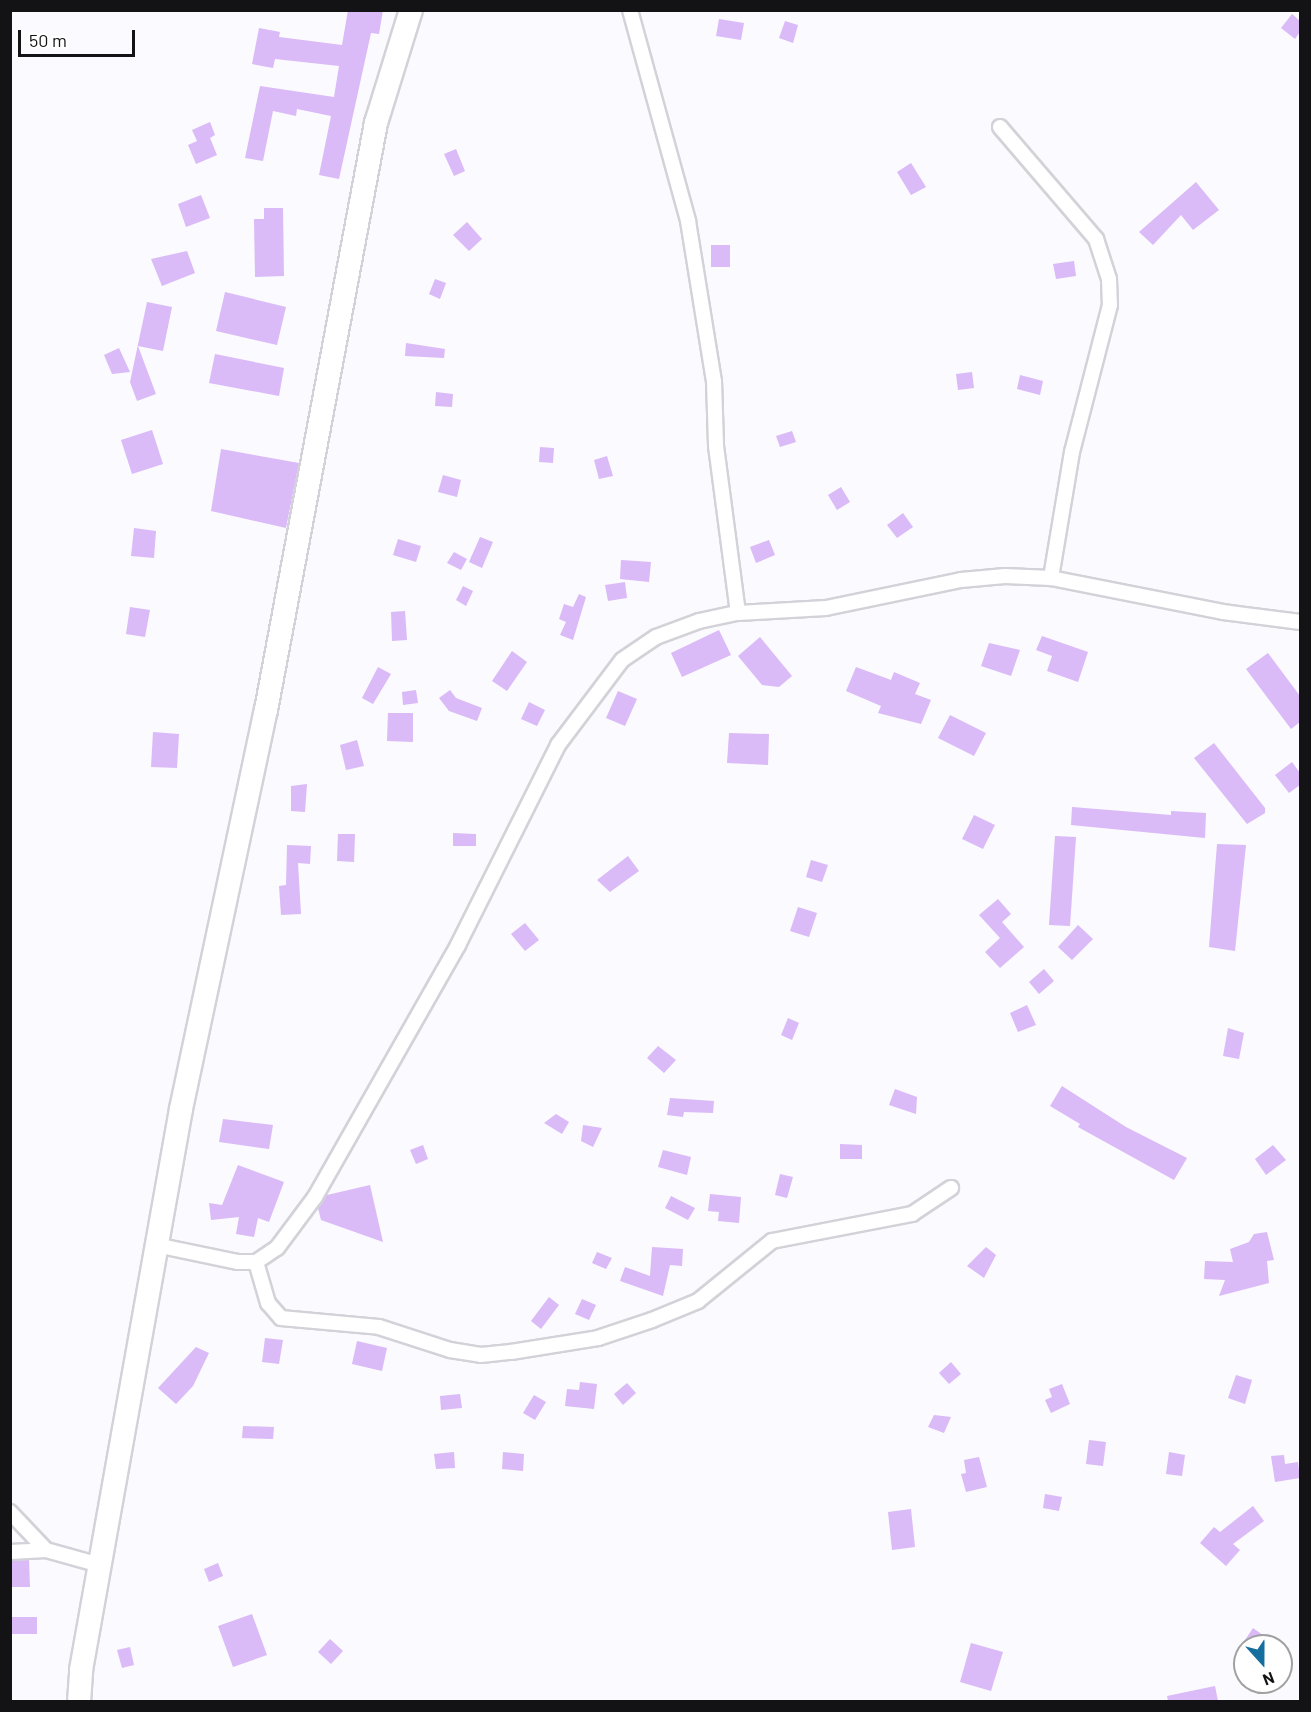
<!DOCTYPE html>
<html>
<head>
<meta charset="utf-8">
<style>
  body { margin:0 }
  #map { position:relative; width:1311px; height:1712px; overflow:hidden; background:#fafaff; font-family:Barlow,sans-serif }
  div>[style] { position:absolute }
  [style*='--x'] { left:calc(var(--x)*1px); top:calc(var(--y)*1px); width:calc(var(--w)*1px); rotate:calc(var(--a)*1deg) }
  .building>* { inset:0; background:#dabaf7 }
  .roads { filter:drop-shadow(2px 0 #d2d2d8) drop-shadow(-2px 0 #d2d2d8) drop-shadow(0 2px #d2d2d8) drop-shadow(0 -2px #d2d2d8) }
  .minor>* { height:14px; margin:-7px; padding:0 7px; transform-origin:7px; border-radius:7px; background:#fff }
  .trunk>* { height:22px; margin:-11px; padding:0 11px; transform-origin:11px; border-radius:11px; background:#fff }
  span { translate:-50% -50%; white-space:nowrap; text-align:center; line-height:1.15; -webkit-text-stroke:4.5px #fff; paint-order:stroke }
  .frame { position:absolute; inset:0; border:12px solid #131315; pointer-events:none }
  .north { position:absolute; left:1233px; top:1634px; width:60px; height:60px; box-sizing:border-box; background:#fff; border:2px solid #a1a1a1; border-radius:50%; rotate:159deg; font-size:16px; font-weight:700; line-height:24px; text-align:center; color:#131315 }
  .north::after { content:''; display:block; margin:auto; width:21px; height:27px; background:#156f9e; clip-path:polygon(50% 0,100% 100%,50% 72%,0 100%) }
  .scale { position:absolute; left:18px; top:30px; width:117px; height:27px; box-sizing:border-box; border:3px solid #131315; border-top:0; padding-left:8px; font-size:18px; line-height:21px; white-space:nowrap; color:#131315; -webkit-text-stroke:4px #fff; paint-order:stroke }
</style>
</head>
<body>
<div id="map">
  <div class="building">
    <div style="clip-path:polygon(348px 10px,383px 10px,379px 34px,371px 33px,339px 179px,319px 175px,331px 116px,297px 109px,296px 116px,273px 111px,263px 161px,245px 158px,260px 86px,334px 97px,339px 66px,275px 59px,273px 68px,252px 64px,259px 28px,280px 32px,279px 37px,342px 45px)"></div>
    <div style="clip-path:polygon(1292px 14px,1300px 21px,1300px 32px,1295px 39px,1281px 28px)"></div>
    <div style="clip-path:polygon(719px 19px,744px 23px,741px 40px,716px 36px)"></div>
    <div style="clip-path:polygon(785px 21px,798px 25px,793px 43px,779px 38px)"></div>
    <div style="clip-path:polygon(210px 122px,215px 135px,210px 138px,217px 155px,196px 164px,188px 145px,197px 141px,192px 130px)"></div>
    <div style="clip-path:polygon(456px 149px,465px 171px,454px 176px,444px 154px)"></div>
    <div style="clip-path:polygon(911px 163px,926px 187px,911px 195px,897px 172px)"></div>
    <div style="clip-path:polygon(1196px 182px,1219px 210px,1193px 230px,1181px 215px,1153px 245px,1139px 232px)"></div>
    <div style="clip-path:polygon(201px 195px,210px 218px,186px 227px,178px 204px)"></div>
    <div style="clip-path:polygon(264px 208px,283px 208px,284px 276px,255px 277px,254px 219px,264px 219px)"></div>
    <div style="clip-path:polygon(467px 222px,482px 239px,469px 251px,453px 235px)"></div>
    <div style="clip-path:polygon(711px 245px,730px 245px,730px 267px,711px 267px)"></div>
    <div style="clip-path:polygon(187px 251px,195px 273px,162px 286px,151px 259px)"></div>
    <div style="clip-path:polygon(1074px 261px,1076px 276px,1056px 279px,1053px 264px)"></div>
    <div style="clip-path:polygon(435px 279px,446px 283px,440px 299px,429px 294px)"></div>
    <div style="clip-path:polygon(225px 292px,286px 307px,277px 345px,216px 331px)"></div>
    <div style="clip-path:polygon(147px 302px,172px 307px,163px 351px,138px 346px,156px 394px,137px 401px,130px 382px)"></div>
    <div style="clip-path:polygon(406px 343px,445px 349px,444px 358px,405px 356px)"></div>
    <div style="clip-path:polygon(119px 348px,130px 372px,112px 374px,104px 355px)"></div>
    <div style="clip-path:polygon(215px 354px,284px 368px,279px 396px,209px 383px)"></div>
    <div style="clip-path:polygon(972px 372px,974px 388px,958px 390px,956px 374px)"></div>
    <div style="clip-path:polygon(1020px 375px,1043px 381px,1040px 395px,1017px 389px)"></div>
    <div style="clip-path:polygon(436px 392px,453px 394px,452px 407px,435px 406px)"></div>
    <div style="clip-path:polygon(152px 430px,163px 464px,132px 474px,121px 440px)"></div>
    <div style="clip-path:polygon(792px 431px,796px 442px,780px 447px,776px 436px)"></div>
    <div style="clip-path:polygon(540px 447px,554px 448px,553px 463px,539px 462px)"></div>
    <div style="clip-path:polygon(221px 449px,299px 463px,286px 528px,211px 511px)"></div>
    <div style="clip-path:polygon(607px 456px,613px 476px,599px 479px,594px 460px)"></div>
    <div style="clip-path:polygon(443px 475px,461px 480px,457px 497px,438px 492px)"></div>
    <div style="clip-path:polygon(841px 487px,850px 502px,837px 510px,828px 495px)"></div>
    <div style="clip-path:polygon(903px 513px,913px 527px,897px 538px,887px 525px)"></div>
    <div style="clip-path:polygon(134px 528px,156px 531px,154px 558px,131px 556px)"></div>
    <div style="clip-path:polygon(480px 537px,493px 542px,482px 568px,469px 562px)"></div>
    <div style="clip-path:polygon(398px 539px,421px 546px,416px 562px,393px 555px)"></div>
    <div style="clip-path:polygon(769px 540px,775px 555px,756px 563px,750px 547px)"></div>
    <div style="clip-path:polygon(454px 552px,467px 559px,461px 570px,447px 563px)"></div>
    <div style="clip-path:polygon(621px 560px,651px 562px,649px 582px,620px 579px)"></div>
    <div style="clip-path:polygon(625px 582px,627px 598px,608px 601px,605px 585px)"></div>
    <div style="clip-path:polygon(463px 586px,473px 591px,466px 606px,456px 600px)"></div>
    <div style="clip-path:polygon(579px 594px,586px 597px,573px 640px,560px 635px,566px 622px,559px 619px,564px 604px,573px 607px)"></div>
    <div style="clip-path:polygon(130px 607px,150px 610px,145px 637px,126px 634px)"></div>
    <div style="clip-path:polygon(405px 611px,407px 640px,392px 641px,391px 612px)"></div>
    <div style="clip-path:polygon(719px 630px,731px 655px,682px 677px,671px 653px)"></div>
    <div style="clip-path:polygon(1042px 636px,1088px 652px,1078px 682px,1047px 671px,1052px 656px,1036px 650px)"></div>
    <div style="clip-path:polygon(760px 637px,792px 676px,779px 687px,762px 685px,738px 656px)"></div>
    <div style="clip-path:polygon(989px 643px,1020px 650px,1011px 676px,981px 666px)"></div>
    <div style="clip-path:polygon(512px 651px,527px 662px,507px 691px,492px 681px)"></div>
    <div style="clip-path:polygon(1268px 653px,1300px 696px,1300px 722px,1291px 729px,1246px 669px)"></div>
    <div style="clip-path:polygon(378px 667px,391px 674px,373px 704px,362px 698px)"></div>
    <div style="clip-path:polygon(856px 667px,891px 680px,894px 672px,920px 683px,915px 694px,931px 700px,921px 724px,878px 713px,881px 706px,846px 691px)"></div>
    <div style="clip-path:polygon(416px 690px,418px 703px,403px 705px,402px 692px)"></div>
    <div style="clip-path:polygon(450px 690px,456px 698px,482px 708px,477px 721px,449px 711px,439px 698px)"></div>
    <div style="clip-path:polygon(618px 691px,637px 699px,625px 726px,606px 718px)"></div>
    <div style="clip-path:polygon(529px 702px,545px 710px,537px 726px,521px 719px)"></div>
    <div style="clip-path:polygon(388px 713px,413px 713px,413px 742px,387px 741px)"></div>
    <div style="clip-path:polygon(950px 715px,986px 733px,974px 756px,938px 738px)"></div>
    <div style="clip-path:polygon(153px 732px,179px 734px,177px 768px,151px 767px)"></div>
    <div style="clip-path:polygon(729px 733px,769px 734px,768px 765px,727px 763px)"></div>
    <div style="clip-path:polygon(357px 740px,364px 766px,346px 770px,340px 745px)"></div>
    <div style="clip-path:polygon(1214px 743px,1265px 808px,1265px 813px,1247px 824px,1194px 758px)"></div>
    <div style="clip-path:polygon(1292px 762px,1300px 773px,1300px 785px,1289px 793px,1275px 775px)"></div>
    <div style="clip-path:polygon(307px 784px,305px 812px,291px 811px,291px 786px)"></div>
    <div style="clip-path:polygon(1072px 807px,1171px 815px,1171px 811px,1206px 813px,1205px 838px,1071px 825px)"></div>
    <div style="clip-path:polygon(974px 815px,995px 825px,983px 849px,962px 839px)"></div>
    <div style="clip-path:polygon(453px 833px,476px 834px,476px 846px,453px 846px)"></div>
    <div style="clip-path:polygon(338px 834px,355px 834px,354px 862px,337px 861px)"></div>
    <div style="clip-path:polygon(1055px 836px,1076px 837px,1070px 926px,1049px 925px)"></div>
    <div style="clip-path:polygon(1217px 844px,1246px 845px,1235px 951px,1209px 947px)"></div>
    <div style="clip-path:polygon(287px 845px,311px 846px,310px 864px,298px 863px,301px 914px,281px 915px,279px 886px,286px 885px)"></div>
    <div style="clip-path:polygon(628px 856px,639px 871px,610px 892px,597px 880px)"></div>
    <div style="clip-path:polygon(811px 860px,828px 865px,822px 882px,806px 877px)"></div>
    <div style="clip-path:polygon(998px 899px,1011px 914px,1002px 922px,1024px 947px,1000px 968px,985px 952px,1000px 938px,979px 915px)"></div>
    <div style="clip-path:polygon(798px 907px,817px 913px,809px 937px,790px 931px)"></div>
    <div style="clip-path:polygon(525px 923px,539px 940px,525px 951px,511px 934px)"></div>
    <div style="clip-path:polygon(1078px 925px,1093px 939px,1072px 960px,1058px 947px)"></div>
    <div style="clip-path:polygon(1044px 969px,1054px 981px,1039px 994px,1029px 982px)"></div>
    <div style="clip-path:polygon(1027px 1005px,1036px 1025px,1018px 1032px,1010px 1013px)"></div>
    <div style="clip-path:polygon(788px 1018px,799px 1023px,792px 1040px,781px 1035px)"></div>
    <div style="clip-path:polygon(1228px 1028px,1244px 1033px,1239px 1059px,1223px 1056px)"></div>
    <div style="clip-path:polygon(658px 1046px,676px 1060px,664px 1073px,647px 1058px)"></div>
    <div style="clip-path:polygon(1062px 1086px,1126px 1127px,1187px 1158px,1174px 1180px,1078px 1127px,1080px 1124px,1050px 1106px)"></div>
    <div style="clip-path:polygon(895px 1089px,917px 1097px,916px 1114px,889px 1105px)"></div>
    <div style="clip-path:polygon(670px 1098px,714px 1101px,713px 1113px,684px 1112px,683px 1117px,667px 1115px)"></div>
    <div style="clip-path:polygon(556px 1114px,569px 1122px,562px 1134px,544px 1123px)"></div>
    <div style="clip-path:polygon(223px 1119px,273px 1125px,269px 1149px,219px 1142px)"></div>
    <div style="clip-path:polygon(583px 1125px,602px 1128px,593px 1147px,581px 1141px)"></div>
    <div style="clip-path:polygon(840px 1144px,862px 1145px,862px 1159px,840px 1159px)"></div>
    <div style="clip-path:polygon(423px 1145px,428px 1159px,416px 1164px,410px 1150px)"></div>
    <div style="clip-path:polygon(1273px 1145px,1286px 1160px,1266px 1175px,1255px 1159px)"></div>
    <div style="clip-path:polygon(663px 1150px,691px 1157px,687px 1175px,658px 1167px)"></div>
    <div style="clip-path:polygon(238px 1165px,284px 1182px,269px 1222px,258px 1218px,254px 1237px,236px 1234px,239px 1217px,211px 1220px,209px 1203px,222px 1205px)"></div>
    <div style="clip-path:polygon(780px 1174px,793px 1177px,787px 1198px,775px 1195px)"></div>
    <div style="clip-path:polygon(370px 1185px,383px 1242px,321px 1220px,318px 1208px,327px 1195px)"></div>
    <div style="clip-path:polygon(710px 1194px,741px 1197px,739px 1223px,718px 1221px,719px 1212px,708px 1211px)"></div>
    <div style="clip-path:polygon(671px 1196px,695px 1208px,688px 1220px,665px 1208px)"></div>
    <div style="clip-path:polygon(1267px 1232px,1274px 1260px,1267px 1261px,1269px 1283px,1219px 1296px,1225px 1280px,1204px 1279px,1205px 1261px,1233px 1262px,1230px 1249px,1249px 1242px,1254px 1234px)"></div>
    <div style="clip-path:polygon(652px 1247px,683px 1249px,682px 1266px,670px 1265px,663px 1296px,620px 1281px,625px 1267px,650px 1276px)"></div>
    <div style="clip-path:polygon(986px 1247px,996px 1255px,984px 1278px,967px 1266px)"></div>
    <div style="clip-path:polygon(597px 1252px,612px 1258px,606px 1269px,592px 1263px)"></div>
    <div style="clip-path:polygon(549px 1297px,559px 1305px,541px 1329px,531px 1321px)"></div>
    <div style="clip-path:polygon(582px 1299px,596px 1305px,589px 1320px,575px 1314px)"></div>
    <div style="clip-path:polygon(265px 1338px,283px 1340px,279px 1364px,262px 1362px)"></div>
    <div style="clip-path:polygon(357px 1341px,387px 1348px,382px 1371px,352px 1364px)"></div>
    <div style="clip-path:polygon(196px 1347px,209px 1353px,193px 1386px,176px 1404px,158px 1388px)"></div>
    <div style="clip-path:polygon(951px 1362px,961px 1374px,949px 1384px,939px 1373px)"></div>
    <div style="clip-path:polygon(1236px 1375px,1252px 1380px,1245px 1404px,1228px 1398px)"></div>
    <div style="clip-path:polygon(580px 1382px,597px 1384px,594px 1409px,565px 1406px,567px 1389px,579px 1390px)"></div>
    <div style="clip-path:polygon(627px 1383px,636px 1393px,623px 1405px,614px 1394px)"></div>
    <div style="clip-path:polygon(1062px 1384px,1070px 1404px,1051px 1413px,1045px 1400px,1052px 1397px,1049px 1389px)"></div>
    <div style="clip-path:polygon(460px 1394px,462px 1408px,441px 1410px,440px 1396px)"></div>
    <div style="clip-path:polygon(534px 1395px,546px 1402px,535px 1420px,523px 1413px)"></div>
    <div style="clip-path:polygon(934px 1415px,951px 1417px,944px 1433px,928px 1427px)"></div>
    <div style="clip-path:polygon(243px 1426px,274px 1427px,273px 1439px,242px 1438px)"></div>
    <div style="clip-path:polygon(1089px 1440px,1106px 1442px,1103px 1466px,1086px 1464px)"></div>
    <div style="clip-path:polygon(454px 1452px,455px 1468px,436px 1469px,434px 1454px)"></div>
    <div style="clip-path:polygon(503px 1452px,524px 1454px,523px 1471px,502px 1469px)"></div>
    <div style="clip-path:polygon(1169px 1452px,1185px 1455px,1182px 1476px,1166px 1474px)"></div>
    <div style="clip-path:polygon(1284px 1455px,1285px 1464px,1298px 1462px,1300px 1478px,1275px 1482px,1271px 1456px)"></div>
    <div style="clip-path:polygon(979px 1457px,987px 1487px,966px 1492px,961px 1474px,966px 1473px,964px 1460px)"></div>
    <div style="clip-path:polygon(1045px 1494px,1062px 1497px,1059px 1511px,1043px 1508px)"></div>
    <div style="clip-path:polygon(1253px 1506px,1264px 1521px,1233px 1544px,1240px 1550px,1226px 1566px,1200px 1543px,1214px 1527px,1220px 1532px)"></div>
    <div style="clip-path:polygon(911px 1509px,915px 1547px,892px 1550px,888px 1512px)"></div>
    <div style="clip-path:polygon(29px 1560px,30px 1587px,10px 1587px,10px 1561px)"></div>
    <div style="clip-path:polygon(218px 1563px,223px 1576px,209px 1582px,204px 1569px)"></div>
    <div style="clip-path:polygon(252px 1614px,267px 1655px,233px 1667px,218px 1626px)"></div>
    <div style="clip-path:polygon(10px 1617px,37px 1617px,37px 1634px,10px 1634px)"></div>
    <div style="clip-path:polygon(1253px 1628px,1267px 1638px,1261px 1646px,1241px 1646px)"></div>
    <div style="clip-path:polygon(330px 1639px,343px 1651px,331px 1664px,318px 1652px)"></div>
    <div style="clip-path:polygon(971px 1643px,1003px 1652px,991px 1691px,960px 1682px)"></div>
    <div style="clip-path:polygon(130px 1647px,134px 1665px,122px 1668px,117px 1650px)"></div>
    <div style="clip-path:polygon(1215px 1686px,1218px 1701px,1168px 1701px,1167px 1696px)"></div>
  </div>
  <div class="roads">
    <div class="minor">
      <div style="--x:630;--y:10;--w:219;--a:74.6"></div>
      <div style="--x:688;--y:221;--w:162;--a:80.8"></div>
      <div style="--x:714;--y:381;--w:65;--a:88.2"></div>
      <div style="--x:716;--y:446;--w:168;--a:82.5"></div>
      <div style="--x:1000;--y:127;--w:148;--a:49.4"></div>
      <div style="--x:1096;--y:239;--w:42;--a:72"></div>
      <div style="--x:1109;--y:279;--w:26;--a:88"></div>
      <div style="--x:1110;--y:305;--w:152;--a:104.5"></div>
      <div style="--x:1072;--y:452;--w:128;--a:99.5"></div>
      <div style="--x:156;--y:1245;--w:84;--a:11.7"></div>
      <div style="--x:238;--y:1262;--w:18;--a:0"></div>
      <div style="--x:256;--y:1262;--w:25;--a:-34"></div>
      <div style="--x:277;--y:1248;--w:64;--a:-53.3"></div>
      <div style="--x:315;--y:1197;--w:290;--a:-60.4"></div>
      <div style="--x:458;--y:945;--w:224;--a:-63.4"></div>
      <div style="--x:558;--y:745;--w:106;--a:-53"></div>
      <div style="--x:622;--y:660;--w:41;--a:-34.1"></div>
      <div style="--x:656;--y:637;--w:46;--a:-20.4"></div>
      <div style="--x:699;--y:621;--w:40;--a:-12"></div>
      <div style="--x:738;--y:613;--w:88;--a:-3.3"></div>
      <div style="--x:826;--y:608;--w:138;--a:-11.7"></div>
      <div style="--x:961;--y:580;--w:44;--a:-5.2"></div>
      <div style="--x:1005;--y:576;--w:46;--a:2.5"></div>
      <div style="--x:1051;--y:578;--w:175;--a:11.2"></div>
      <div style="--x:1223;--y:612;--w:78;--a:7.4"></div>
      <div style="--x:256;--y:1262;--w:43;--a:73.7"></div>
      <div style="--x:268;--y:1303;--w:20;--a:49"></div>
      <div style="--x:281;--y:1318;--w:98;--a:5.2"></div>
      <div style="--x:379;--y:1327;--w:75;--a:17.9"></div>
      <div style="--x:450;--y:1350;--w:31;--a:9"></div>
      <div style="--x:481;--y:1355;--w:30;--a:-6"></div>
      <div style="--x:511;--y:1352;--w:88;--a:-9.1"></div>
      <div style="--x:598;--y:1338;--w:57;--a:-18.4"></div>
      <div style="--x:652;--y:1320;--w:50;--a:-22.4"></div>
      <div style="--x:698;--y:1301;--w:95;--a:-39"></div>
      <div style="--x:772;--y:1241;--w:143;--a:-10.9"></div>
      <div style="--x:912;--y:1214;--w:47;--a:-33.7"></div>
      <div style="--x:10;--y:1512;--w:52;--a:46.5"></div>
      <div style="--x:10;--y:1552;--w:36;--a:-3"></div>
      <div style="--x:46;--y:1550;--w:56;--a:15.5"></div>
    </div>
    <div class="trunk">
      <div style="--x:79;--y:1702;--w:32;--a:-86"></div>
      <div style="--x:81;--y:1670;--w:570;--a:-79.89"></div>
      <div style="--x:181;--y:1109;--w:408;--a:-78"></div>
      <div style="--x:266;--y:710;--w:597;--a:-79.39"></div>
      <div style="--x:376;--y:123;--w:118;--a:-72.8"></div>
    </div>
  </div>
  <div class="frame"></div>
  <div class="north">N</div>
  <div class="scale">50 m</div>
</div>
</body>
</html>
